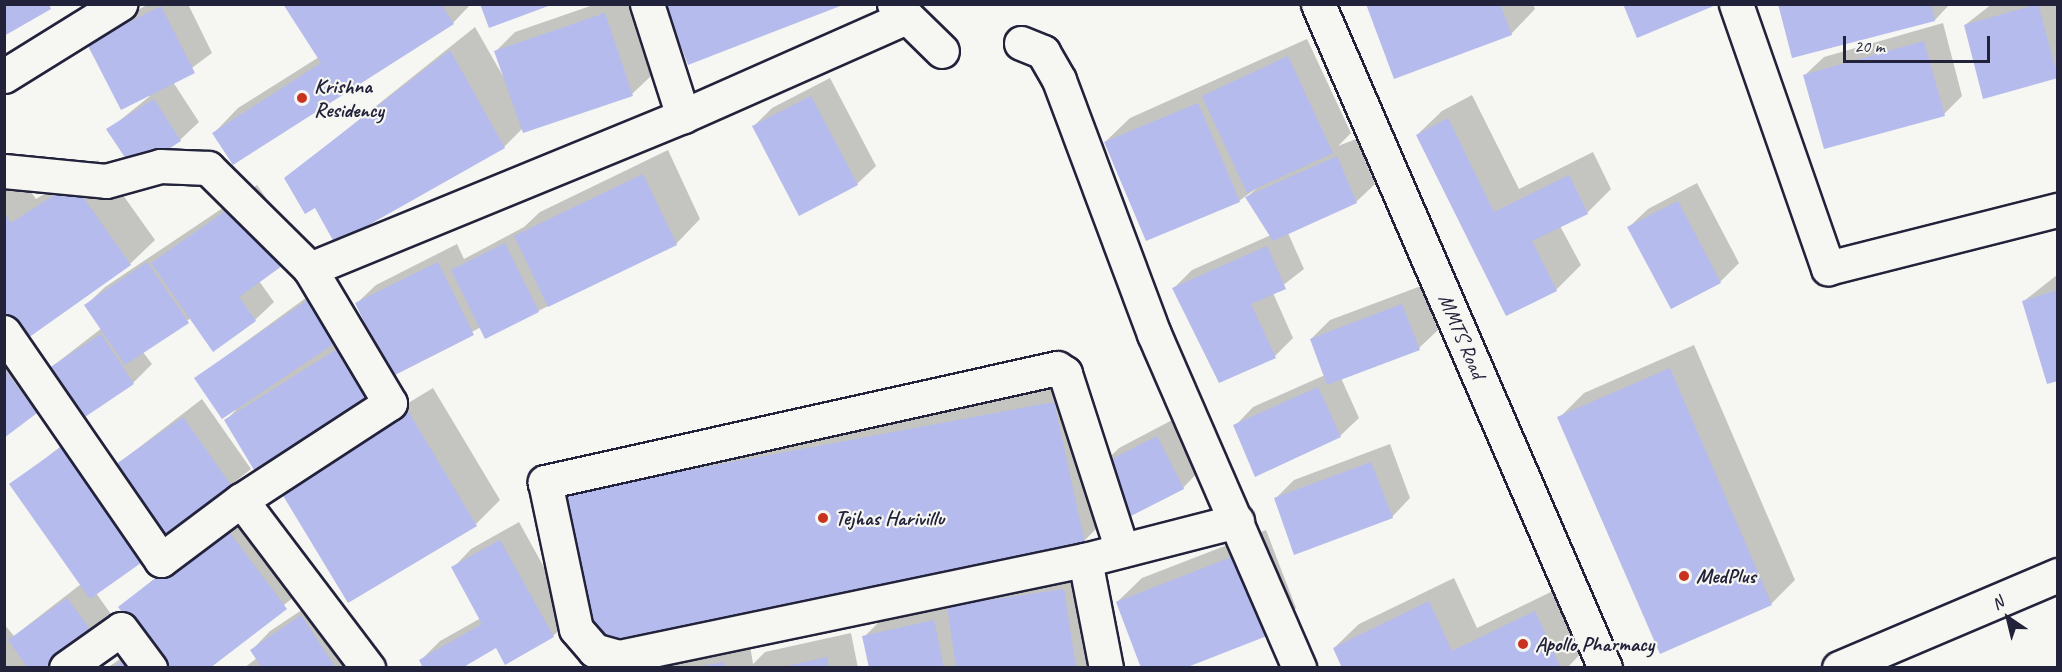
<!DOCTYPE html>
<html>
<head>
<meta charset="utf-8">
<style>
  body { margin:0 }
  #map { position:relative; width:2062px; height:672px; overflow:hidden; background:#f6f6f2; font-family:Caveat,sans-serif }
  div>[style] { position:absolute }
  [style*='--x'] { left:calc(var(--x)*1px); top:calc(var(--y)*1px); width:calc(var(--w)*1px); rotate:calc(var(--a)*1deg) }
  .shadow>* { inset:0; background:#0003 }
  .building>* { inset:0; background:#b5bbed }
  .roads { filter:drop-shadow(2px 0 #22223b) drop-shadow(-2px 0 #22223b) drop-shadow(0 2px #22223b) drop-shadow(0 -2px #22223b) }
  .street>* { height:33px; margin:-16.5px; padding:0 16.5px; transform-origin:16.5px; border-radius:16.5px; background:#f6f6f2 }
  .secondary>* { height:33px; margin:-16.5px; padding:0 16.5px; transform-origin:16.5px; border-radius:16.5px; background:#f6f6f2 }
  .dots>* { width:16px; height:16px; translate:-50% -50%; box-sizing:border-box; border:3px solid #f6f6f2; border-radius:50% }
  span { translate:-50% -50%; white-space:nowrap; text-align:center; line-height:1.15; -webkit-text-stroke:4.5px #f6f6f2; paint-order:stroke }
  .poi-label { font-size:21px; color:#22223b; font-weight:700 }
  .left { translate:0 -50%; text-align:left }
  .street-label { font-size:21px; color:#22223b }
  .frame { position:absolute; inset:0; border:6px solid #22223b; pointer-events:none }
  .north { position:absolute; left:1978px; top:588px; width:60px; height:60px; -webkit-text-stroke:4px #f6f6f2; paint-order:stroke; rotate:325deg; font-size:16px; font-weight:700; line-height:24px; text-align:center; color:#22223b }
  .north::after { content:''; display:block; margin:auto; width:21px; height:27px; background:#22223b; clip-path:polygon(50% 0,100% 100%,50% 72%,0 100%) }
  .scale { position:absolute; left:1843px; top:36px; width:147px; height:27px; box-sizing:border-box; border:3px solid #22223b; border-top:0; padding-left:8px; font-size:18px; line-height:21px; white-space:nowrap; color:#22223b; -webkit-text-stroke:4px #f6f6f2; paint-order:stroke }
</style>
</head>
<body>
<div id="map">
  <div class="shadow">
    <div style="clip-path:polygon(149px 4px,188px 4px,212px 53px,173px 82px,199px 122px,180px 140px,108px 130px,150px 96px,89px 44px,108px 26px)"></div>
    <div style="clip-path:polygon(285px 4px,471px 4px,453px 23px,214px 133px,238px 108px,319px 57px)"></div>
    <div style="clip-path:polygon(596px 4px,627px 4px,651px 76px,632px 94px,523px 128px,504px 147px,316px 206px,286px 178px,475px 27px,504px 78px,496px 51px,515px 32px)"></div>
    <div style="clip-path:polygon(1367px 4px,1533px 4px,1535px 9px,1511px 34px)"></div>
    <div style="clip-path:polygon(1780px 4px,1950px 4px,1935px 20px)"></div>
    <div style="clip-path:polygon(2058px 4px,2058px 76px,1965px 25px,1992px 4px)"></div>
    <div style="clip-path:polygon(1943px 23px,1962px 96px,1944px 114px,1805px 75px,1824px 57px)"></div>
    <div style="clip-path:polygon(1307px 39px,1351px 133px,1338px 146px,1356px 139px,1375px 184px,1356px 202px,1288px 233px,1304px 269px,1273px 293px,1293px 338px,1275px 356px,1174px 288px,1192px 270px,1271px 235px,1247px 197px,1258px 187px,1239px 201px,1105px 142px,1130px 118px)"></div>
    <div style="clip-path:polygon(830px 78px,876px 166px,857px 184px,754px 126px,772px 108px)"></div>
    <div style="clip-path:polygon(1472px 95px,1519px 189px,1593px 152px,1611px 189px,1587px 213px,1560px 226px,1581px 265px,1556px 290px,1417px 135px,1442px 111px)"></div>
    <div style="clip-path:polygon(668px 150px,700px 219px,676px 244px,538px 311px,481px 327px,392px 375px,357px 303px,376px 285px,457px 244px,464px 259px,524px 227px,540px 212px)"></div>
    <div style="clip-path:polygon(98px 160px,155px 240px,130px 264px,21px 341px,4px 339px,4px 167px,11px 163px,36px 199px)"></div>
    <div style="clip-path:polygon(1697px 183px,1739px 263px,1720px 282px,1629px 227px,1648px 209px)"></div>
    <div style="clip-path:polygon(257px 185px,300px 247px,259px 281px,274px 302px,255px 320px,191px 318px,143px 352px,152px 364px,133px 383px,45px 372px,102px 328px,86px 305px,105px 287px)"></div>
    <div style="clip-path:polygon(2058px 274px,2058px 379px,2024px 301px)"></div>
    <div style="clip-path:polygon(329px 281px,320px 351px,356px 332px,370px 402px,226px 420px,236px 410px,196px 378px)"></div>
    <div style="clip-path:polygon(1421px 286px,1438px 330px,1419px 348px,1341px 378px,1359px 418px,1340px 436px,1235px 426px,1253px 407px,1325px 375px,1311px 339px,1330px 320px)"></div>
    <div style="clip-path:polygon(1694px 345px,1795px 580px,1771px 604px,1559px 418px,1584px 393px)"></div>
    <div style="clip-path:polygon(4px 351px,55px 393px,4px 436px)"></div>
    <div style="clip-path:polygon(1084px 373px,1104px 463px,1119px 448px,1176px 418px,1201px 469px,1183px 488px,1114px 511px,1084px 541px,595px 649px,593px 464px)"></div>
    <div style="clip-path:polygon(433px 388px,500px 500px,476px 524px,306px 465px)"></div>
    <div style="clip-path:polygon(202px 399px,251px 469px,96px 593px,113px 617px,94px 635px,25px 668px,4px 668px,4px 624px,14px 636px,81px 584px,11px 485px,87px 426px,115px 466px)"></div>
    <div style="clip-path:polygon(1390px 444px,1410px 498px,1392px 517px,1275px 499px,1294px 480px)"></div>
    <div style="clip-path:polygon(249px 502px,311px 583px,207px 668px,107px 668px,146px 641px,120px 607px)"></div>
    <div style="clip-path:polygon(519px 522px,572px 618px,553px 636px,421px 660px,440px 641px,481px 618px,453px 568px,471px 549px)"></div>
    <div style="clip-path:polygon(1266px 530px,1296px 608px,1272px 632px,1117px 602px,1142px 578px)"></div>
    <div style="clip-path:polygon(1088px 565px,1104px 668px,870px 668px,864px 637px,889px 612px)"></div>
    <div style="clip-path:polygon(1454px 578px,1477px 628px,1559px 588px,1587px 647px,1567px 668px,1344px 668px,1334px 648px,1359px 624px)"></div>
    <div style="clip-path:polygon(320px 598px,368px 668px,244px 668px,257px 658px,252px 650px,270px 631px)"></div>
    <div style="clip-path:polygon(851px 633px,858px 668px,616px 668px,749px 639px,753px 664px,765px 652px)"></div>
  </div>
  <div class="building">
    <div style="clip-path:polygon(4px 4px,49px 4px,51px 9px,4px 36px)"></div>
    <div style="clip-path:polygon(283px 4px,441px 4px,454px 24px,233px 165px,212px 133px,321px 63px)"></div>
    <div style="clip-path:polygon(480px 4px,551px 4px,551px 5px,489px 28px)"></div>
    <div style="clip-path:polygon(665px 4px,843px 4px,843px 5px,688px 65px)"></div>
    <div style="clip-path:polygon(1366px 4px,1500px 4px,1512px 35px,1394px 79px)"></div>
    <div style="clip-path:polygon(1623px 4px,1716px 4px,1716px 5px,1637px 38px)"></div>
    <div style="clip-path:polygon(1778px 4px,1931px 4px,1935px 21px,1792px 58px)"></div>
    <div style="clip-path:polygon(2038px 4px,2058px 78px,1983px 99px,1964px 25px)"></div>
    <div style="clip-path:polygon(161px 6px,195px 73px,121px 110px,87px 44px)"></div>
    <div style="clip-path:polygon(605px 13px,633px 96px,523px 133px,494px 51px)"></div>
    <div style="clip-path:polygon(1924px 41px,1945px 116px,1824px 149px,1803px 75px)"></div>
    <div style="clip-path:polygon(450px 50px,505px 148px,335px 244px,315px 208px,305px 214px,284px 178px)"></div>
    <div style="clip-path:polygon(1288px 56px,1333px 153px,1247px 193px,1202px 96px)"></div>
    <div style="clip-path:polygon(811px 96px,858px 185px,799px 216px,752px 126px)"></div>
    <div style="clip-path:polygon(154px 99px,181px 141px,134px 171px,106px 129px)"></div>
    <div style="clip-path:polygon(1198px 103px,1240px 202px,1146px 241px,1104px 142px)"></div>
    <div style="clip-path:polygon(1448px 118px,1494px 212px,1569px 175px,1588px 214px,1532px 241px,1557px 291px,1506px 316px,1416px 135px)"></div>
    <div style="clip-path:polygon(1337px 156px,1357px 203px,1273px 241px,1245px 197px)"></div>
    <div style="clip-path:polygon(643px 174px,677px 245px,548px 307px,514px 236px)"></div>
    <div style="clip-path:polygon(73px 183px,131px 265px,21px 343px,4px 320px,4px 213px,11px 223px)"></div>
    <div style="clip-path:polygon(1678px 201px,1721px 283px,1671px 309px,1627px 227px)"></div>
    <div style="clip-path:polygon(237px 203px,282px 266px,239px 297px,256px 321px,213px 352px,151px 263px)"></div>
    <div style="clip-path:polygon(505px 243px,539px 312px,485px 339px,451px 270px)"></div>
    <div style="clip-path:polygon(1267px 246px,1286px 289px,1251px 304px,1276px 358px,1219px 383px,1172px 288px)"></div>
    <div style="clip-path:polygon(147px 262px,189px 323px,125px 365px,84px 305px)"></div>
    <div style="clip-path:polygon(438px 262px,474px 335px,391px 377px,355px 303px)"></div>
    <div style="clip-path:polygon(2058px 290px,2058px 381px,2047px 384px,2022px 301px)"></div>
    <div style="clip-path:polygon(309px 299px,338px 341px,222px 419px,194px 378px)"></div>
    <div style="clip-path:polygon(1402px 304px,1420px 350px,1327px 385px,1310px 339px)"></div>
    <div style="clip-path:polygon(101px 334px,134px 384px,76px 423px,43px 372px)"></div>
    <div style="clip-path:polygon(337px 349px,371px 404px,257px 475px,224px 420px)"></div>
    <div style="clip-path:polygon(1670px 368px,1772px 605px,1660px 654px,1557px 417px)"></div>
    <div style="clip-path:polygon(4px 369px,37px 413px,4px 438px)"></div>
    <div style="clip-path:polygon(1318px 387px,1341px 437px,1255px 477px,1233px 425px)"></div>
    <div style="clip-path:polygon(1054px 402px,1085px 543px,594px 650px,561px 494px)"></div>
    <div style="clip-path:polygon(408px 411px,477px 526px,348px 603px,279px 489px)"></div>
    <div style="clip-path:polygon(183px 417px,233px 488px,162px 538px,112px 467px)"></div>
    <div style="clip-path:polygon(1157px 436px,1184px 489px,1125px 519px,1098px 466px)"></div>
    <div style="clip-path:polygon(67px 443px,148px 558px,90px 599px,9px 484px)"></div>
    <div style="clip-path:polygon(1371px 462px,1393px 518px,1294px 555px,1274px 498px)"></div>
    <div style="clip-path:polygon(224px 525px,287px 609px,210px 668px,164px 668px,118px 607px)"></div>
    <div style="clip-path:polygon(500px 540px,554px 637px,505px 665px,496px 648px,462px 668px,423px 668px,419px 660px,482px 624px,451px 567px)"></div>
    <div style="clip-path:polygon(1242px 553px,1272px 634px,1185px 668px,1141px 668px,1116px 602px)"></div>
    <div style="clip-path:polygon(1064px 589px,1076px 668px,956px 668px,947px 606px)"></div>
    <div style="clip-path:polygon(67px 598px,95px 636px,52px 668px,28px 668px,8px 640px)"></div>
    <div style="clip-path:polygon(1429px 601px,1452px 651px,1535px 611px,1561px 668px,1342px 668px,1333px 648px)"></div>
    <div style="clip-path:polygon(301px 615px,336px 668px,262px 668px,250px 650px)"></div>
    <div style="clip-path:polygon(934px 620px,944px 668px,869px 668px,862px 636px)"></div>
    <div style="clip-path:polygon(827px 657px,829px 668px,783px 668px,782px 667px)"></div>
    <div style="clip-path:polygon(126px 658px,132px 668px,113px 668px)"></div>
    <div style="clip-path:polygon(724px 662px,725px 668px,702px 668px,702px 666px)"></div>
  </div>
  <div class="roads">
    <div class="street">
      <div style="--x:647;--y:4;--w:118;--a:72.2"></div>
      <div style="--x:894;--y:4;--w:67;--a:44.4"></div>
      <div style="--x:1736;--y:4;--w:280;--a:70.8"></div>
      <div style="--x:1828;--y:268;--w:237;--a:-14.2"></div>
      <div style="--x:1021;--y:43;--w:24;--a:22"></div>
      <div style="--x:1043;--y:52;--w:32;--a:60"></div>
      <div style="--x:1059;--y:80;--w:271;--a:69.5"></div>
      <div style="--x:1154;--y:334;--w:364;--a:66.5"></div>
      <div style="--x:4;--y:76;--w:137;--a:-31.8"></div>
      <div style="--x:4;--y:171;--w:102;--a:5.6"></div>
      <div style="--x:106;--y:181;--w:56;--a:-15.5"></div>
      <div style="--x:160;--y:166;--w:48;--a:2.4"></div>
      <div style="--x:208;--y:168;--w:144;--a:44.7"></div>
      <div style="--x:310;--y:269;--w:156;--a:59.2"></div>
      <div style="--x:390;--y:403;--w:178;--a:146.9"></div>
      <div style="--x:241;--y:500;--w:100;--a:143.1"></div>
      <div style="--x:161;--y:560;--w:277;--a:-124.6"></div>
      <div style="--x:310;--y:269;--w:403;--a:-22.3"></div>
      <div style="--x:683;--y:116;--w:244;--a:-23.9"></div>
      <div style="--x:241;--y:500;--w:211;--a:52.9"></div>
      <div style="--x:1122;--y:550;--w:186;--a:-107.9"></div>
      <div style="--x:1065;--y:373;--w:9;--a:-148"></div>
      <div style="--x:1057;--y:368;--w:525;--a:167.45"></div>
      <div style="--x:545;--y:482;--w:150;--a:78.1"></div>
      <div style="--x:576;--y:629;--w:28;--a:49"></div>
      <div style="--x:594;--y:650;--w:26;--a:16"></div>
      <div style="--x:619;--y:657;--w:476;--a:-11.8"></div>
      <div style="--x:1085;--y:560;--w:157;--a:-14.4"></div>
      <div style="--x:1085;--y:560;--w:110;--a:79"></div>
      <div style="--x:66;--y:668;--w:67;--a:-35.3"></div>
      <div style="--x:121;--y:629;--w:49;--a:53.4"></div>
    </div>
    <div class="secondary">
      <div style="--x:1318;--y:4;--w:723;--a:66.62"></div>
      <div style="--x:1839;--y:668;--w:238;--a:-23"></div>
    </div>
  </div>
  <div class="dots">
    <div style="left:302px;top:98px;background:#c8321e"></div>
    <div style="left:823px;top:518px;background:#c8321e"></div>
    <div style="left:1684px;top:576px;background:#c8321e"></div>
    <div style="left:1523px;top:644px;background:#c8321e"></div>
  </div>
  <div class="poi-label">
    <span class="left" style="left:314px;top:98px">Krishna<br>Residency</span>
    <span class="left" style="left:835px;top:518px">Tejhas Harivillu</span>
    <span class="left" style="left:1696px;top:576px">MedPlus</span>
    <span class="left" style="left:1535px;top:644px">Apollo Pharmacy</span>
  </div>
  <div class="street-label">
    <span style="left:1462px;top:336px;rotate:67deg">MMTS Road</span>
  </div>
  <div class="frame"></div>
  <div class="north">N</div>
  <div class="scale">20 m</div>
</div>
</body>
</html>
